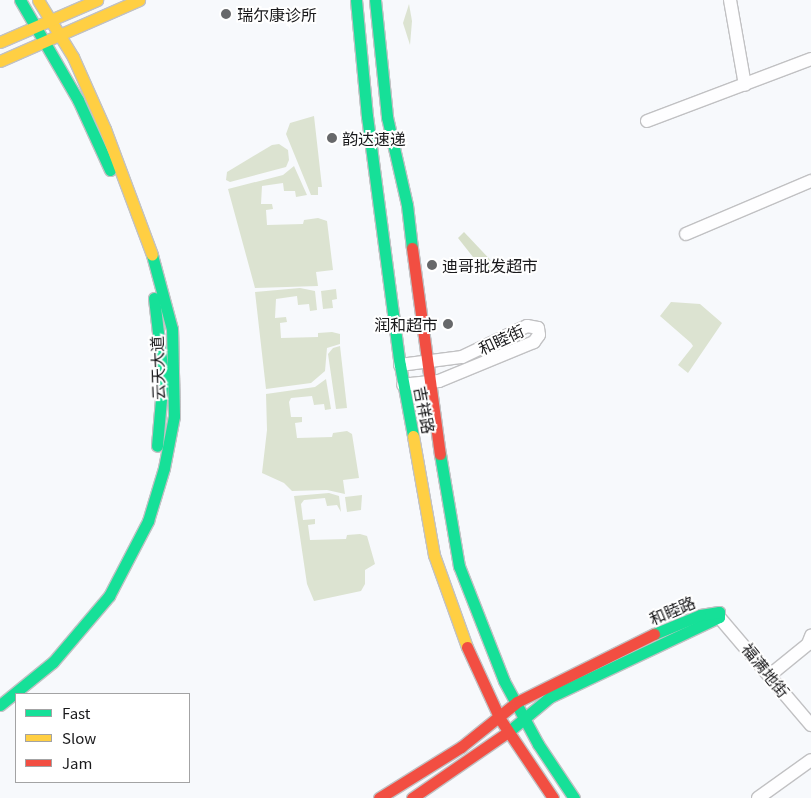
<!DOCTYPE html>
<html>
<head>
<meta charset="utf-8">
<style>
  body { margin:0 }
  #map { position:relative; width:811px; height:798px; overflow:hidden; background:#f7f9fc; font-family:Georgia,"Noto Sans SC",serif }
  div>[style] { position:absolute }
  [style*='--x'] { left:calc(var(--x)*1px); top:calc(var(--y)*1px); width:calc(var(--w)*1px); rotate:calc(var(--a)*1deg) }
  .green>* { inset:0; background:#dce3d1 }
  .forest>* { inset:0; background:#d7dfc9 }
  .roads { filter:drop-shadow(1px 0 #c1c1c3) drop-shadow(-1px 0 #c1c1c3) drop-shadow(0 1px #c1c1c3) drop-shadow(0 -1px #c1c1c3) }
  .street>* { height:12px; margin:-6px; padding:0 6px; transform-origin:6px; border-radius:6px; background:#fefeff }
  .fast>* { height:11px; margin:-5.5px; padding:0 5.5px; transform-origin:5.5px; border-radius:5.5px; background:#16e098 }
  .slow>* { height:11px; margin:-5.5px; padding:0 5.5px; transform-origin:5.5px; border-radius:5.5px; background:#ffcf43 }
  .jam>* { height:11px; margin:-5.5px; padding:0 5.5px; transform-origin:5.5px; border-radius:5.5px; background:#f24e42 }
  .dots>* { width:14px; height:14px; translate:-50% -50%; box-sizing:border-box; border:2px solid #fff; border-radius:50% }
  span { translate:-50% -50%; white-space:nowrap; text-align:center; line-height:1.15; -webkit-text-stroke:4px #fff; paint-order:stroke }
  .poi-label { font-size:16px; color:#1a1a1c }
  .left { translate:0 -50%; text-align:left }
  .right { translate:-100% -50%; text-align:right }
  .street-label { font-size:16px; color:#1a1a1c }
  .legend { position:absolute; left:15px; top:693px; width:175px; height:90px; box-sizing:border-box; background:#fff; border:1px solid #a3a3a4; margin:0; padding:6px 9px; list-style:none; font-size:15px; color:#1a1a1c }
  .legend li { display:flex; align-items:center; gap:10px; height:25px }
  .legend b { width:25px; border:1px solid #a3a3a4 }
</style>
</head>
<body>
<div id="map">
  <div class="green">
    <div style="clip-path:polygon(409px 4px,412px 21px,410px 45px,403px 23px)"></div>
    <div style="clip-path:polygon(314px 116px,322px 187px,318px 187px,318px 195px,311px 195px,286px 134px,290px 123px)"></div>
    <div style="clip-path:polygon(272px 145px,279px 144px,288px 150px,289px 160px,286px 167px,230px 182px,226px 180px,227px 172px)"></div>
    <div style="clip-path:polygon(294px 166px,307px 195px,296px 197px,295px 191px,284px 191px,283px 183px,262px 186px,261px 204px,272px 204px,273px 209px,266px 210px,267px 225px,303px 224px,304px 220px,318px 218px,327px 221px,333px 270px,316px 272px,318px 286px,255px 288px,228px 189px,283px 175px)"></div>
    <div style="clip-path:polygon(300px 288px,315px 291px,317px 310px,310px 311px,309px 304px,298px 305px,297px 296px,276px 299px,275px 318px,286px 317px,287px 322px,280px 323px,281px 338px,318px 337px,318px 333px,332px 332px,340px 334px,340px 344px,327px 348px,325px 371px,311px 383px,266px 389px,255px 292px)"></div>
    <div style="clip-path:polygon(336px 289px,337px 299px,332px 300px,333px 308px,323px 309px,321px 291px)"></div>
    <div style="clip-path:polygon(671px 302px,700px 304px,722px 323px,688px 373px,678px 365px,693px 346px,691px 343px,660px 316px)"></div>
    <div style="clip-path:polygon(340px 346px,347px 408px,336px 409px,328px 354px,333px 348px)"></div>
    <div style="clip-path:polygon(326px 379px,331px 409px,325px 410px,324px 404px,314px 405px,312px 396px,291px 398px,289px 402px,291px 417px,302px 417px,302px 422px,295px 423px,297px 438px,332px 437px,333px 433px,347px 431px,352px 434px,359px 478px,343px 480px,345px 494px,327px 490px,292px 491px,284px 483px,262px 473px,267px 430px,266px 394px,315px 387px)"></div>
    <div style="clip-path:polygon(329px 493px,339px 496px,341px 512px,337px 505px,327px 506px,325px 498px,304px 500px,301px 504px,303px 520px,315px 519px,315px 524px,308px 525px,310px 540px,346px 539px,347px 535px,360px 534px,367px 536px,375px 564px,365px 570px,365px 584px,361px 591px,314px 601px,307px 584px,294px 496px)"></div>
    <div style="clip-path:polygon(362px 495px,361px 510px,347px 512px,345px 497px)"></div>
  </div>
  <div class="forest">
    <div style="clip-path:polygon(464px 232px,498px 268px,493px 273px,473px 257px,458px 238px)"></div>
  </div>
  <div class="roads">
    <div class="street">
      <div style="--x:730;--y:0;--w:86;--a:80"></div>
      <div style="--x:647;--y:121;--w:175;--a:-20.7"></div>
      <div style="--x:686;--y:234;--w:136;--a:-23"></div>
      <div style="--x:400;--y:365;--w:63;--a:-7.4"></div>
      <div style="--x:462;--y:357;--w:72;--a:-25.5"></div>
      <div style="--x:527;--y:326;--w:11;--a:10"></div>
      <div style="--x:538;--y:328;--w:7;--a:82"></div>
      <div style="--x:539;--y:335;--w:9;--a:126"></div>
      <div style="--x:534;--y:342;--w:103;--a:157.7"></div>
      <div style="--x:439;--y:381;--w:36;--a:174"></div>
      <div style="--x:719;--y:617;--w:142;--a:49.6"></div>
      <div style="--x:770;--y:675;--w:49;--a:-39.2"></div>
      <div style="--x:808;--y:644;--w:9;--a:-69"></div>
      <div style="--x:758;--y:798;--w:65;--a:-35.6"></div>
    </div>
    <div class="fast">
      <div style="--x:20;--y:0;--w:116;--a:59.9"></div>
      <div style="--x:78;--y:100;--w:77;--a:65.4"></div>
      <div style="--x:356;--y:0;--w:117;--a:84.6"></div>
      <div style="--x:367;--y:116;--w:251;--a:82.5"></div>
      <div style="--x:400;--y:365;--w:72;--a:79.6"></div>
      <div style="--x:375;--y:0;--w:118;--a:84.1"></div>
      <div style="--x:387;--y:117;--w:90;--a:77.2"></div>
      <div style="--x:407;--y:205;--w:43;--a:83.4"></div>
      <div style="--x:154;--y:298;--w:79;--a:83.4"></div>
      <div style="--x:163;--y:376;--w:70;--a:94.9"></div>
      <div style="--x:440;--y:454;--w:114;--a:80.4"></div>
      <div style="--x:459;--y:566;--w:123;--a:68.6"></div>
      <div style="--x:504;--y:681;--w:72;--a:61.6"></div>
      <div style="--x:538;--y:744;--w:65;--a:56.3"></div>
      <div style="--x:0;--y:705;--w:68;--a:-39.1"></div>
      <div style="--x:53;--y:662;--w:87;--a:-49.7"></div>
      <div style="--x:109;--y:596;--w:85;--a:-62.5"></div>
      <div style="--x:148;--y:521;--w:55;--a:-73.2"></div>
      <div style="--x:164;--y:468;--w:53;--a:-79.1"></div>
      <div style="--x:174;--y:416;--w:87;--a:-91.3"></div>
      <div style="--x:172;--y:329;--w:77;--a:-105.1"></div>
      <div style="--x:508;--y:732;--w:55;--a:-39.8"></div>
      <div style="--x:550;--y:697;--w:187;--a:-25.3"></div>
      <div style="--x:719;--y:617;--w:5;--a:-90"></div>
      <div style="--x:719;--y:612;--w:19;--a:171"></div>
      <div style="--x:700;--y:615;--w:50;--a:157.6"></div>
    </div>
    <div class="slow">
      <div style="--x:38;--y:0;--w:67;--a:58.4"></div>
      <div style="--x:73;--y:57;--w:79;--a:66"></div>
      <div style="--x:105;--y:129;--w:134;--a:69.5"></div>
      <div style="--x:0;--y:42;--w:106;--a:-23.4"></div>
      <div style="--x:0;--y:61;--w:152;--a:-23.7"></div>
      <div style="--x:413;--y:436;--w:121;--a:80"></div>
      <div style="--x:434;--y:555;--w:98;--a:70.3"></div>
    </div>
    <div class="jam">
      <div style="--x:412;--y:248;--w:208;--a:82.3"></div>
      <div style="--x:467;--y:647;--w:79;--a:65.4"></div>
      <div style="--x:500;--y:719;--w:95;--a:56.1"></div>
      <div style="--x:379;--y:798;--w:97;--a:-31.9"></div>
      <div style="--x:461;--y:747;--w:72;--a:-38.8"></div>
      <div style="--x:517;--y:702;--w:153;--a:-26.4"></div>
      <div style="--x:412;--y:798;--w:116;--a:-34.5"></div>
    </div>
  </div>
  <div class="dots">
    <div style="left:226px;top:14px;background:#67686a"></div>
    <div style="left:332px;top:138px;background:#67686a"></div>
    <div style="left:432px;top:265px;background:#67686a"></div>
    <div style="left:448px;top:324px;background:#67686a"></div>
  </div>
  <div class="poi-label">
    <span class="left" style="left:237px;top:14px">瑞尔康诊所</span>
    <span class="left" style="left:342px;top:138px">韵达速递</span>
    <span class="left" style="left:442px;top:265px">迪哥批发超市</span>
    <span class="right" style="left:438px;top:324px">润和超市</span>
  </div>
  <div class="street-label">
    <span style="left:501px;top:339px;rotate:-25deg">和睦街</span>
    <span style="left:157px;top:368px;rotate:-92deg">云天大道</span>
    <span style="left:425px;top:410px;rotate:79deg">吉祥路</span>
    <span style="left:672px;top:610px;rotate:-23deg">和睦路</span>
    <span style="left:766px;top:670px;rotate:51deg">福满地街</span>
  </div>
  <ul class="legend">
  <li><b style="height:6px;background:#16e098"></b>Fast</li>
  <li><b style="height:6px;background:#ffcf43"></b>Slow</li>
  <li><b style="height:6px;background:#f24e42"></b>Jam</li>
  </ul>
</div>
</body>
</html>
